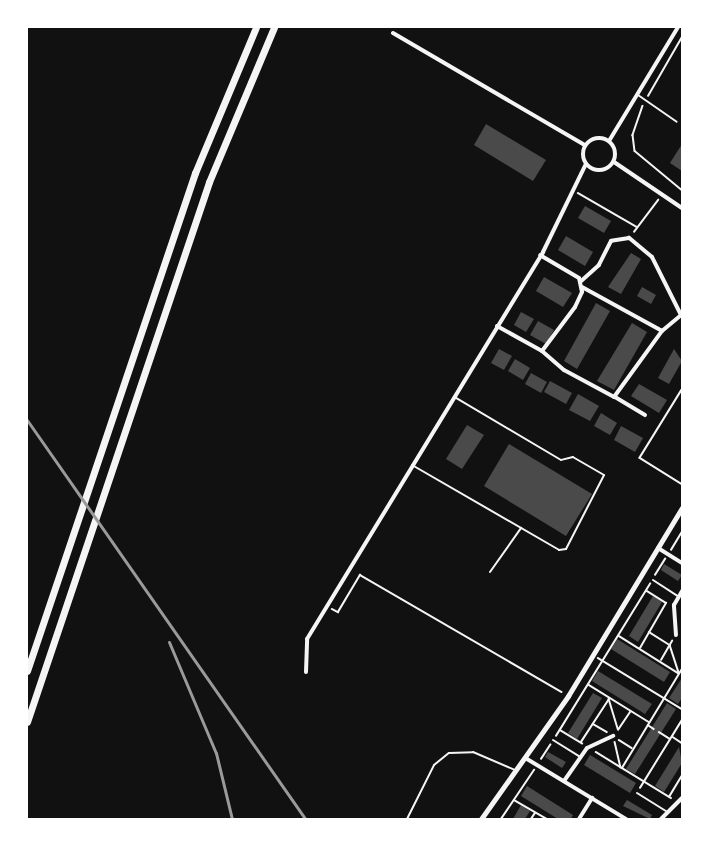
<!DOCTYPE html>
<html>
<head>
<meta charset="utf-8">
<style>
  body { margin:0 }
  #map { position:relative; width:709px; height:846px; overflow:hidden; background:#111; font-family:"Titillium Web",sans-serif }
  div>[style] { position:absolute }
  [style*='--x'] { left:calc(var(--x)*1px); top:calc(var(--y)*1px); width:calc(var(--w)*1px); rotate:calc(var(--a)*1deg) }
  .building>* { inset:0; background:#4a4a4a }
  .path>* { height:1.5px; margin:-0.75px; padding:0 0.75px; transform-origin:0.75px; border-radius:0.75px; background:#f5f5f5 }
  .service>* { height:2px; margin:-1px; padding:0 1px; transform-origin:1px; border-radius:1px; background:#f5f5f5 }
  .minor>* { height:4px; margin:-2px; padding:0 2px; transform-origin:2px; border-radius:2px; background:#f5f5f5 }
  .minor>.ring { margin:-2px; padding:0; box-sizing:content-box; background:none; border:4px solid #f5f5f5; border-radius:50% }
  .tertiary>* { height:5px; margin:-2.5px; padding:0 2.5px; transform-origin:2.5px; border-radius:2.5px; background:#f5f5f5 }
  .trunk>* { height:7px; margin:-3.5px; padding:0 3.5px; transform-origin:3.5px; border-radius:3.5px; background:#f5f5f5 }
  .rail>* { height:3px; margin:-1.5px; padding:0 1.5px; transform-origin:1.5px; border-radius:1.5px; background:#9a9a9a }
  span { translate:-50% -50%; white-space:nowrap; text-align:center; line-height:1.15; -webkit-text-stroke:6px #fff; paint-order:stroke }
  .frame { position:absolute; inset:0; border:28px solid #fff; pointer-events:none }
</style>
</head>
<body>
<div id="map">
  <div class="building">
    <div style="clip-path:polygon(486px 124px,546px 160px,533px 181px,474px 145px)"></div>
    <div style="clip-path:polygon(682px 144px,682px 171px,670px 163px)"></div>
    <div style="clip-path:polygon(585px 206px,611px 221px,604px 233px,578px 218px)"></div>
    <div style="clip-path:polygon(566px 236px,593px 252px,585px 266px,558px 250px)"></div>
    <div style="clip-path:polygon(631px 253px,641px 259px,621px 294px,608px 287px)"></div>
    <div style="clip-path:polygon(544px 277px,572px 293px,563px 307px,536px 291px)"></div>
    <div style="clip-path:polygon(642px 287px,656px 295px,651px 304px,637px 296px)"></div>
    <div style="clip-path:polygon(596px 303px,610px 311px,577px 369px,564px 361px)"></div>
    <div style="clip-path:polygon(521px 312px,534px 319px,526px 332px,514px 325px)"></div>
    <div style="clip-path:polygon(538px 321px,554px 330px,546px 344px,530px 335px)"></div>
    <div style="clip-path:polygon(632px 323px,647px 332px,614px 390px,597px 381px)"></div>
    <div style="clip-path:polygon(499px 349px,512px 356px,504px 370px,491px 363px)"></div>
    <div style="clip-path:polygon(674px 349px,682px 361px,669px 384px,658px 378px)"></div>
    <div style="clip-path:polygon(515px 359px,530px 368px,523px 380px,508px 371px)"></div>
    <div style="clip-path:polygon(531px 373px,547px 382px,541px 393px,525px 384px)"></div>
    <div style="clip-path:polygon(550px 381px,572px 393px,566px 404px,544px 392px)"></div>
    <div style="clip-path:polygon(639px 384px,667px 400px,659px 413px,631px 396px)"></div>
    <div style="clip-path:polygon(578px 394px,599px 406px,590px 421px,569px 410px)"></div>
    <div style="clip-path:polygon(601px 413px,617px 423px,610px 435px,594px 426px)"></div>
    <div style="clip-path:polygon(467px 425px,484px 435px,462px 469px,446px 459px)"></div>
    <div style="clip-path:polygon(621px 426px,643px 438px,635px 452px,614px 440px)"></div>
    <div style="clip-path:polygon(509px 444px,592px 494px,566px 536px,484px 486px)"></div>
    <div style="clip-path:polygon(664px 564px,682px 575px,678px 581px,661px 570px)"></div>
    <div style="clip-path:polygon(653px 596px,662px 602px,638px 642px,629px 636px)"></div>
    <div style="clip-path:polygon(617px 639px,670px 672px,664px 682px,611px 649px)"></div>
    <div style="clip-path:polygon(598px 671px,652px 704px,645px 714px,592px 681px)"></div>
    <div style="clip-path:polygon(682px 678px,682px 698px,678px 704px,669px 698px)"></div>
    <div style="clip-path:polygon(593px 693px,602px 698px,577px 739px,568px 733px)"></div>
    <div style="clip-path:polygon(667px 703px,676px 709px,635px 774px,626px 769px)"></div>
    <div style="clip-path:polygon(679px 747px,682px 763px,664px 792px,655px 786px)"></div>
    <div style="clip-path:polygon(548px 752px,566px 762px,562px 768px,545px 757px)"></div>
    <div style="clip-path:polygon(590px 755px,636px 783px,630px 793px,584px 765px)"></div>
    <div style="clip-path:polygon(527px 786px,573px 815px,571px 819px,558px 819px,521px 796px)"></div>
    <div style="clip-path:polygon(627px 800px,652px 815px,650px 819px,623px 806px)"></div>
    <div style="clip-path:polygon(521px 805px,530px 811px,525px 819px,513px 819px)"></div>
  </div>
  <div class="path">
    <div style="--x:648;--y:96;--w:68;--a:-60"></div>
    <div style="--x:643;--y:106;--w:31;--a:109"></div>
    <div style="--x:633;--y:135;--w:16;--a:83"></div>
    <div style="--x:635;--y:151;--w:61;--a:39.7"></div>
    <div style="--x:578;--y:193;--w:68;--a:30"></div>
    <div style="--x:634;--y:232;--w:40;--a:-53"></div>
    <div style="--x:682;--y:390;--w:80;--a:121.7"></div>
    <div style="--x:640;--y:458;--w:49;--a:31.8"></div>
    <div style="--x:671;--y:550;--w:21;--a:-59"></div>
    <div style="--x:655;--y:575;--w:19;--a:-58"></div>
    <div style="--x:647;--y:591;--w:22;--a:32"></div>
    <div style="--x:332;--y:609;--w:7;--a:27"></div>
    <div style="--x:338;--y:612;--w:43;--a:-59.3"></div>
    <div style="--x:360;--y:575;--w:233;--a:30.1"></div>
    <div style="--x:649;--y:632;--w:25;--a:32"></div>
    <div style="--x:670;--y:645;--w:29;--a:72"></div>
    <div style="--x:619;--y:636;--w:70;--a:32.1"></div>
    <div style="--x:640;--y:648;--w:52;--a:-60"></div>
    <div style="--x:598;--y:658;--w:98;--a:31.3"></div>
    <div style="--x:661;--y:660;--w:22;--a:-60"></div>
    <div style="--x:589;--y:685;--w:70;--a:31.7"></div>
    <div style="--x:609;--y:699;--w:31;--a:73"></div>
    <div style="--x:593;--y:724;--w:16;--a:30"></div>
    <div style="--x:648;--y:725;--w:7;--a:34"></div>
    <div style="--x:560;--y:730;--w:26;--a:31"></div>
    <div style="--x:618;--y:730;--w:22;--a:-56"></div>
    <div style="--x:659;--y:732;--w:13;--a:32"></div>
    <div style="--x:556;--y:736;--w:179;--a:-58.3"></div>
    <div style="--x:673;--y:737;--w:11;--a:34"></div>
    <div style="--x:619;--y:740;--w:15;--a:32"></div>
    <div style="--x:581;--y:742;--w:51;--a:-56.9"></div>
    <div style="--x:615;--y:742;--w:26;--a:77"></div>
    <div style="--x:596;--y:752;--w:88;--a:31.5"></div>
    <div style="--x:541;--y:759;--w:17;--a:-57"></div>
    <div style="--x:622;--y:768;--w:116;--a:-58.8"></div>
    <div style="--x:640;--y:788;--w:80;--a:-58.3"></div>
    <div style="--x:669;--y:797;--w:26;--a:-59"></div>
    <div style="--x:514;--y:800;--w:38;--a:30"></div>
    <div style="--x:501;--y:819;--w:59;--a:-56"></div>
    <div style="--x:531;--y:819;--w:7;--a:-56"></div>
  </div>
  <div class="service">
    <div style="--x:638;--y:95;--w:47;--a:34.7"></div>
    <div style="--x:412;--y:465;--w:170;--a:30"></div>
    <div style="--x:559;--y:550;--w:7;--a:-8"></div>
    <div style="--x:566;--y:549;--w:83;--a:-62.8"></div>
    <div style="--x:604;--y:475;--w:36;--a:-150"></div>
    <div style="--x:573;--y:457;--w:12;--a:166"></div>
    <div style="--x:561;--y:460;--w:122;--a:-149.4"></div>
    <div style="--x:490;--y:572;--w:54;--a:-54.8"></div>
    <div style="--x:653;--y:580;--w:30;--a:33"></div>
    <div style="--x:553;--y:740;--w:32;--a:32"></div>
    <div style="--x:637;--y:793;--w:34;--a:32"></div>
    <div style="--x:407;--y:819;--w:60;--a:-63.4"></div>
    <div style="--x:434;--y:765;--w:19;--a:-39"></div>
    <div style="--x:449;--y:753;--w:24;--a:-2"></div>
    <div style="--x:473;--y:752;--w:46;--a:23.2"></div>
  </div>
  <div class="minor">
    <div style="--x:393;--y:33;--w:222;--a:30.3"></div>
    <div class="ring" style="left:583px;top:138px;width:28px;height:28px"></div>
    <div style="--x:609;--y:141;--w:133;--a:-58.8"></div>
    <div style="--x:614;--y:162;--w:82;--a:34.1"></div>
    <div style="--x:582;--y:287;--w:91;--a:28.8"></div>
    <div style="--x:497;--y:326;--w:51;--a:29.1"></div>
    <div style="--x:542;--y:351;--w:55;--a:-53.1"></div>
    <div style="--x:575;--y:307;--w:17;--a:-65"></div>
    <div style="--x:582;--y:292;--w:14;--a:-102"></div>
    <div style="--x:579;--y:278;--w:45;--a:-149.5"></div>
    <div style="--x:542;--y:351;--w:29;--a:41"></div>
    <div style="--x:564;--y:370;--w:57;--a:28.4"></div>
    <div style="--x:614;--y:397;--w:82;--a:-54"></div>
    <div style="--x:662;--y:331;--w:25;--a:-40"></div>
    <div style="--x:681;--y:315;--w:65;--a:-116.6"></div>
    <div style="--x:652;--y:257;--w:30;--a:-140"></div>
    <div style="--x:629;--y:238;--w:18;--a:171"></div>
    <div style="--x:611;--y:241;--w:27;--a:117"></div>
    <div style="--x:599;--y:265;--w:24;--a:138"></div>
    <div style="--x:615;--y:397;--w:35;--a:31"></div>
    <div style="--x:658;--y:548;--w:28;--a:32"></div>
    <div style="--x:676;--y:635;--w:30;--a:-94"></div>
    <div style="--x:674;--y:605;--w:16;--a:-60"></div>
    <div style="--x:306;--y:672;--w:33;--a:-88"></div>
    <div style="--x:307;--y:639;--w:453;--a:-58.6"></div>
    <div style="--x:543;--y:252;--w:98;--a:-64"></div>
    <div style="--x:527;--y:759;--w:116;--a:31.2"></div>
    <div style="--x:564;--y:781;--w:40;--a:-55.1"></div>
    <div style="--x:587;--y:748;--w:29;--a:-25"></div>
    <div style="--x:579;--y:819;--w:25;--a:-58"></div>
    <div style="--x:661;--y:819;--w:30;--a:-45"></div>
  </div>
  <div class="tertiary">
    <div style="--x:481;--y:819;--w:151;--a:-54.7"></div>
    <div style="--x:568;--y:696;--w:220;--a:-58.8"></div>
  </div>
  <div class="trunk">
    <div style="--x:27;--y:671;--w:526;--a:-71.36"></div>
    <div style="--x:195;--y:173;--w:158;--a:-67.3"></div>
    <div style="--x:27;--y:722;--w:570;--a:-71.37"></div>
    <div style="--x:209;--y:182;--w:168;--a:-67.2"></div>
  </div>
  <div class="rail">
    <div style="--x:27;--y:420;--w:486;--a:55.1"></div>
    <div style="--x:169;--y:642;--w:121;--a:67.1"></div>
    <div style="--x:216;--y:753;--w:68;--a:76.4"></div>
  </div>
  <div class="frame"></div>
</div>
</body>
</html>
